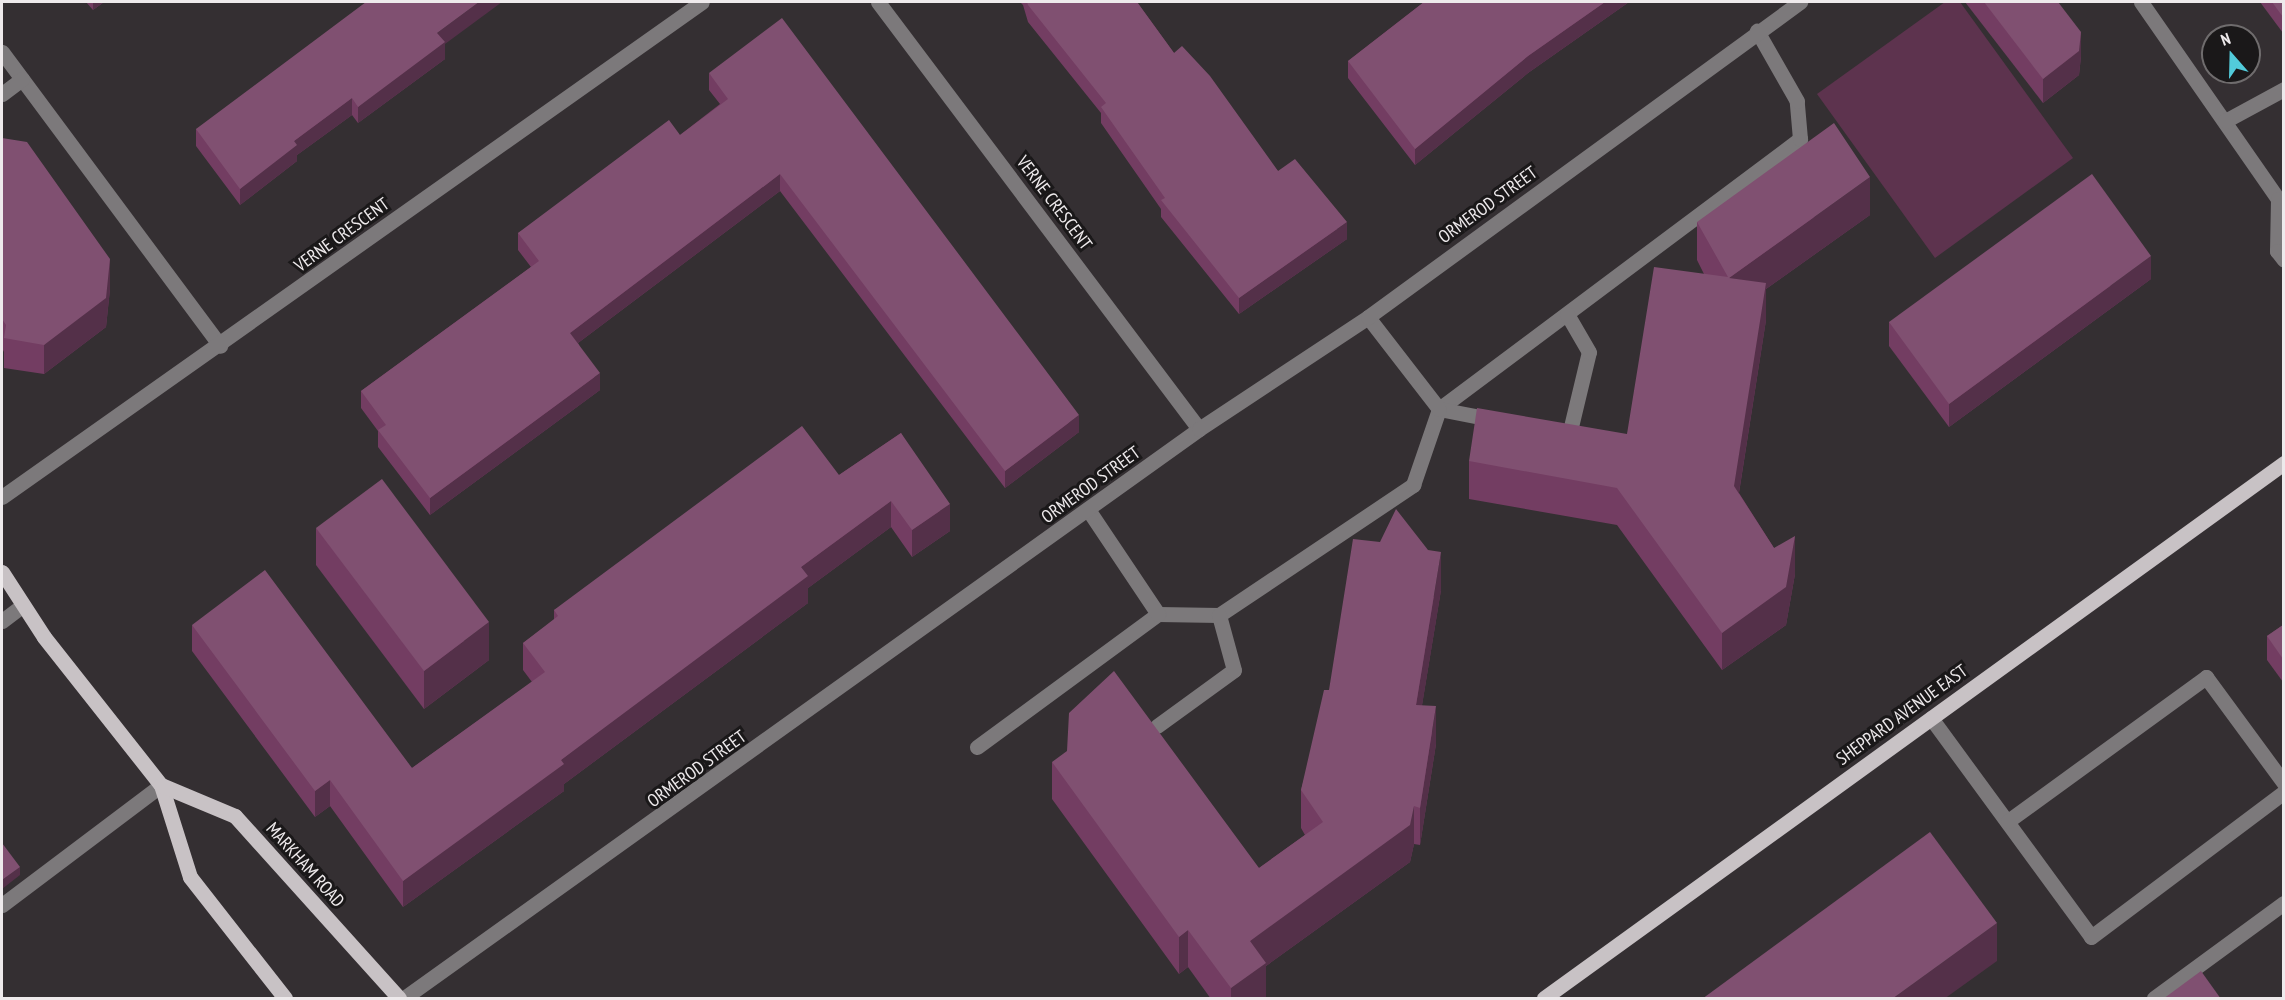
<!DOCTYPE html>
<html>
<head>
<meta charset="utf-8">
<style>
  body { margin:0 }
  #map { position:relative; width:2285px; height:1000px; overflow:hidden; background:#342f32; font-family:"PT Sans Narrow",sans-serif }
  div>[style] { position:absolute }
  [style*='--x'] { left:calc(var(--x)*1px); top:calc(var(--y)*1px); width:calc(var(--w)*1px); rotate:calc(var(--a)*1deg) }
  .green>* { inset:0; background:#5d334e }
  .minor>* { height:15px; margin:-7.5px; padding:0 7.5px; transform-origin:7.5px; border-radius:7.5px; background:#7c797b }
  .major>* { height:15px; margin:-7.5px; padding:0 7.5px; transform-origin:7.5px; border-radius:7.5px; background:#c8c2c5 }
  .wall>* { inset:0; background:#733d62 }
  .shaded-wall>* { inset:0; background:#543049 }
  .building>* { inset:0; background:#805071 }
  span { translate:-50% -50%; white-space:nowrap; text-align:center; line-height:1.15; -webkit-text-stroke:6px #1a1819; paint-order:stroke }
  .street-label { font-size:18px; color:#eeeaec }
  .frame { position:absolute; inset:0; border:3px solid #eeeaec; pointer-events:none }
  .north { position:absolute; left:2201px; top:24px; width:60px; height:60px; box-sizing:border-box; background:#1a1819; border:2px solid #6f6c6d; border-radius:50%; rotate:340deg; font-size:16px; font-weight:700; line-height:24px; text-align:center; color:#eeeaec }
  .north::after { content:''; display:block; margin:auto; width:21px; height:27px; background:#52cbda; clip-path:polygon(50% 0,100% 100%,50% 72%,0 100%) }
</style>
</head>
<body>
<div id="map">
  <div class="green">
    <div style="clip-path:polygon(1945px 2px,1960px 2px,2073px 158px,1935px 258px,1817px 94px)"></div>
  </div>
  <div class="minor">
    <div style="--x:878;--y:2;--w:534;--a:53.07"></div>
    <div style="--x:2141;--y:2;--w:240;--a:55.2"></div>
    <div style="--x:2278;--y:199;--w:52;--a:91.1"></div>
    <div style="--x:2277;--y:251;--w:11;--a:52"></div>
    <div style="--x:2;--y:52;--w:366;--a:53.4"></div>
    <div style="--x:2;--y:94;--w:25;--a:-37"></div>
    <div style="--x:2225;--y:121;--w:67;--a:-28.5"></div>
    <div style="--x:1439;--y:409;--w:451;--a:-36.8"></div>
    <div style="--x:1800;--y:139;--w:38;--a:-95"></div>
    <div style="--x:1797;--y:101;--w:81;--a:-119.7"></div>
    <div style="--x:1439;--y:409;--w:57;--a:11.1"></div>
    <div style="--x:1560;--y:433;--w:9;--a:13"></div>
    <div style="--x:1569;--y:435;--w:85;--a:-76.5"></div>
    <div style="--x:1589;--y:352;--w:44;--a:-120.1"></div>
    <div style="--x:2;--y:497;--w:857;--a:-35.27"></div>
    <div style="--x:1158;--y:614;--w:61;--a:0.9"></div>
    <div style="--x:1219;--y:615;--w:234;--a:-33.8"></div>
    <div style="--x:1413;--y:485;--w:80;--a:-71.1"></div>
    <div style="--x:1439;--y:409;--w:116;--a:-127.7"></div>
    <div style="--x:2;--y:621;--w:26;--a:-37"></div>
    <div style="--x:1931;--y:718;--w:271;--a:53.8"></div>
    <div style="--x:2091;--y:937;--w:241;--a:-36.9"></div>
    <div style="--x:1157;--y:726;--w:95;--a:-36"></div>
    <div style="--x:1234;--y:670;--w:57;--a:-105.3"></div>
    <div style="--x:977;--y:747;--w:225;--a:-36.3"></div>
    <div style="--x:1158;--y:614;--w:124;--a:-123.8"></div>
    <div style="--x:2008;--y:821;--w:245;--a:-36"></div>
    <div style="--x:2206;--y:677;--w:132;--a:53.7"></div>
    <div style="--x:2;--y:905;--w:199;--a:-37"></div>
    <div style="--x:404;--y:998;--w:978;--a:-35.59"></div>
    <div style="--x:1199;--y:429;--w:203;--a:-33.5"></div>
    <div style="--x:1368;--y:317;--w:535;--a:-36.1"></div>
    <div style="--x:2154;--y:998;--w:161;--a:-36.2"></div>
  </div>
  <div class="major">
    <div style="--x:2;--y:572;--w:77;--a:57.1"></div>
    <div style="--x:44;--y:637;--w:189;--a:51.7"></div>
    <div style="--x:161;--y:785;--w:96;--a:72.5"></div>
    <div style="--x:190;--y:877;--w:154;--a:51.9"></div>
    <div style="--x:161;--y:785;--w:80;--a:22.7"></div>
    <div style="--x:235;--y:816;--w:245;--a:48"></div>
    <div style="--x:1544;--y:998;--w:913;--a:-35.87"></div>
  </div>
  <div class="wall">
    <div style="clip-path:polygon(86px 2px,104px 2px,93px 10px)"></div>
    <div style="clip-path:polygon(1020px 2px,1137px 2px,1174px 53px,1278px 171px,1347px 239px,1239px 314px,1161px 217px,1161px 209px,1101px 123px,1101px 113px,1028px 22px,1023px 5px)"></div>
    <div style="clip-path:polygon(1424px 2px,1629px 2px,1528px 73px,1415px 165px,1348px 78px,1348px 61px)"></div>
    <div style="clip-path:polygon(1965px 2px,2058px 2px,2081px 56px,2079px 75px,2043px 103px)"></div>
    <div style="clip-path:polygon(2260px 2px,2283px 2px,2283px 33px)"></div>
    <div style="clip-path:polygon(445px 44px,445px 59px,358px 123px,352px 115px,297px 155px,297px 161px,240px 205px,196px 146px,196px 129px)"></div>
    <div style="clip-path:polygon(709px 73px,1079px 432px,1005px 488px,780px 191px,578px 343px,600px 390px,430px 515px,378px 447px,378px 431px,361px 408px,361px 391px,531px 267px,518px 250px,518px 233px,680px 135px,720px 104px,709px 90px)"></div>
    <div style="clip-path:polygon(2px 138px,110px 289px,106px 327px,44px 374px,4px 368px,4px 352px,2px 348px)"></div>
    <div style="clip-path:polygon(1870px 215px,1766px 289px,1766px 320px,1739px 493px,1774px 548px,1795px 574px,1786px 625px,1722px 670px,1617px 525px,1469px 499px,1469px 461px,1627px 434px,1704px 274px,1697px 260px,1697px 222px)"></div>
    <div style="clip-path:polygon(2151px 279px,1949px 427px,1889px 346px,1889px 322px)"></div>
    <div style="clip-path:polygon(901px 433px,950px 531px,912px 557px,891px 527px,808px 588px,808px 603px,564px 784px,564px 791px,403px 907px,330px 806px,315px 817px,192px 651px,192px 625px,412px 768px,532px 682px,523px 670px,523px 643px,554px 620px,554px 610px,839px 475px)"></div>
    <div style="clip-path:polygon(316px 528px,489px 660px,424px 709px,316px 565px)"></div>
    <div style="clip-path:polygon(1441px 590px,1422px 705px,1436px 744px,1420px 845px,1414px 844px,1410px 862px,1266px 966px,1266px 999px,1211px 999px,1188px 967px,1179px 974px,1052px 799px,1052px 762px,1259px 868px,1305px 835px,1301px 828px,1301px 790px,1329px 690px)"></div>
    <div style="clip-path:polygon(2283px 625px,2283px 682px,2267px 660px,2267px 636px)"></div>
  </div>
  <div class="shaded-wall">
    <div style="clip-path:polygon(93px 2px,104px 2px,93px 10px)"></div>
    <div style="clip-path:polygon(479px 2px,502px 2px,445px 44px,445px 59px,358px 123px,358px 107px,437px 33px)"></div>
    <div style="clip-path:polygon(1605px 2px,1629px 2px,1528px 73px,1415px 165px,1415px 149px,1528px 56px)"></div>
    <div style="clip-path:polygon(2081px 32px,2081px 56px,2079px 75px,2043px 103px,2043px 79px)"></div>
    <div style="clip-path:polygon(352px 98px,352px 115px,297px 155px,297px 161px,240px 205px,240px 189px,294px 141px)"></div>
    <div style="clip-path:polygon(780px 174px,780px 191px,570px 349px,570px 333px)"></div>
    <div style="clip-path:polygon(1870px 177px,1870px 215px,1766px 289px,1766px 320px,1734px 524px,1729px 278px)"></div>
    <div style="clip-path:polygon(1347px 222px,1347px 239px,1239px 314px,1239px 298px)"></div>
    <div style="clip-path:polygon(2151px 256px,2151px 279px,1949px 427px,1949px 404px)"></div>
    <div style="clip-path:polygon(110px 259px,110px 289px,106px 327px,44px 374px,44px 345px)"></div>
    <div style="clip-path:polygon(600px 373px,600px 390px,430px 515px,430px 498px)"></div>
    <div style="clip-path:polygon(1079px 415px,1079px 432px,1005px 488px,1005px 471px)"></div>
    <div style="clip-path:polygon(891px 501px,891px 527px,808px 588px,808px 603px,564px 784px,564px 791px,403px 907px,403px 881px,561px 760px,801px 567px)"></div>
    <div style="clip-path:polygon(950px 504px,950px 531px,912px 557px,912px 530px)"></div>
    <div style="clip-path:polygon(1795px 536px,1795px 574px,1786px 625px,1722px 670px,1722px 633px)"></div>
    <div style="clip-path:polygon(1441px 552px,1441px 590px,1416px 742px,1416px 705px)"></div>
    <div style="clip-path:polygon(489px 622px,489px 660px,424px 709px,424px 671px)"></div>
    <div style="clip-path:polygon(1436px 706px,1436px 744px,1420px 845px,1420px 808px)"></div>
    <div style="clip-path:polygon(330px 780px,330px 806px,315px 817px,315px 791px)"></div>
    <div style="clip-path:polygon(1414px 806px,1414px 844px,1410px 862px,1266px 966px,1266px 999px,1231px 999px,1231px 988px,1250px 941px)"></div>
    <div style="clip-path:polygon(20px 867px,20px 875px,2px 889px,2px 880px)"></div>
    <div style="clip-path:polygon(1997px 923px,1997px 961px,1944px 999px,1892px 999px)"></div>
    <div style="clip-path:polygon(1188px 930px,1188px 967px,1179px 974px,1179px 937px)"></div>
  </div>
  <div class="building">
    <div style="clip-path:polygon(366px 2px,479px 2px,437px 33px,445px 42px,358px 107px,352px 98px,294px 141px,297px 145px,240px 189px,196px 129px)"></div>
    <div style="clip-path:polygon(1027px 2px,1137px 2px,1174px 53px,1182px 46px,1210px 76px,1278px 171px,1295px 159px,1347px 222px,1239px 298px,1161px 200px,1165px 198px,1101px 107px,1106px 103px,1028px 5px)"></div>
    <div style="clip-path:polygon(1424px 2px,1605px 2px,1528px 56px,1415px 149px,1348px 61px)"></div>
    <div style="clip-path:polygon(1984px 2px,2058px 2px,2081px 32px,2079px 51px,2043px 79px)"></div>
    <div style="clip-path:polygon(2272px 2px,2283px 2px,2283px 17px)"></div>
    <div style="clip-path:polygon(782px 18px,1079px 415px,1005px 471px,780px 174px,570px 333px,600px 373px,430px 498px,378px 430px,386px 425px,361px 391px,539px 261px,518px 233px,669px 120px,680px 135px,728px 99px,709px 73px)"></div>
    <div style="clip-path:polygon(1834px 123px,1870px 177px,1729px 278px,1766px 283px,1734px 486px,1774px 548px,1795px 536px,1786px 587px,1722px 633px,1617px 488px,1469px 461px,1477px 408px,1627px 434px,1654px 267px,1728px 277px,1697px 222px)"></div>
    <div style="clip-path:polygon(2px 138px,27px 142px,110px 259px,106px 298px,44px 345px,4px 338px,6px 325px,2px 319px)"></div>
    <div style="clip-path:polygon(2092px 174px,2151px 256px,1949px 404px,1889px 322px)"></div>
    <div style="clip-path:polygon(802px 426px,839px 475px,901px 433px,950px 504px,912px 530px,891px 501px,801px 567px,808px 576px,561px 760px,564px 764px,403px 881px,330px 780px,315px 791px,192px 625px,265px 570px,412px 768px,545px 672px,523px 643px,558px 616px,554px 610px)"></div>
    <div style="clip-path:polygon(382px 479px,489px 622px,424px 671px,316px 528px)"></div>
    <div style="clip-path:polygon(1396px 509px,1428px 550px,1441px 552px,1416px 705px,1436px 706px,1420px 808px,1414px 806px,1410px 825px,1250px 941px,1266px 963px,1231px 988px,1188px 930px,1179px 937px,1052px 762px,1067px 751px,1069px 713px,1114px 671px,1259px 868px,1323px 822px,1301px 790px,1324px 690px,1329px 690px,1353px 539px,1380px 542px)"></div>
    <div style="clip-path:polygon(2283px 625px,2283px 659px,2267px 636px)"></div>
    <div style="clip-path:polygon(1930px 832px,1997px 923px,1892px 999px,1702px 999px)"></div>
    <div style="clip-path:polygon(2px 843px,20px 867px,2px 880px)"></div>
    <div style="clip-path:polygon(2201px 971px,2221px 999px,2163px 999px)"></div>
  </div>
  <div class="street-label">
    <span style="left:1054px;top:203px;rotate:53deg">VERNE CRESCENT</span>
    <span style="left:1488px;top:205px;rotate:-36deg">ORMEROD STREET</span>
    <span style="left:342px;top:235px;rotate:-36deg">VERNE CRESCENT</span>
    <span style="left:1091px;top:485px;rotate:-36deg">ORMEROD STREET</span>
    <span style="left:1902px;top:715px;rotate:-36deg">SHEPPARD AVENUE EAST</span>
    <span style="left:697px;top:769px;rotate:-36deg">ORMEROD STREET</span>
    <span style="left:305px;top:865px;rotate:48deg">MARKHAM ROAD</span>
  </div>
  <div class="frame"></div>
  <div class="north">N</div>
</div>
</body>
</html>
